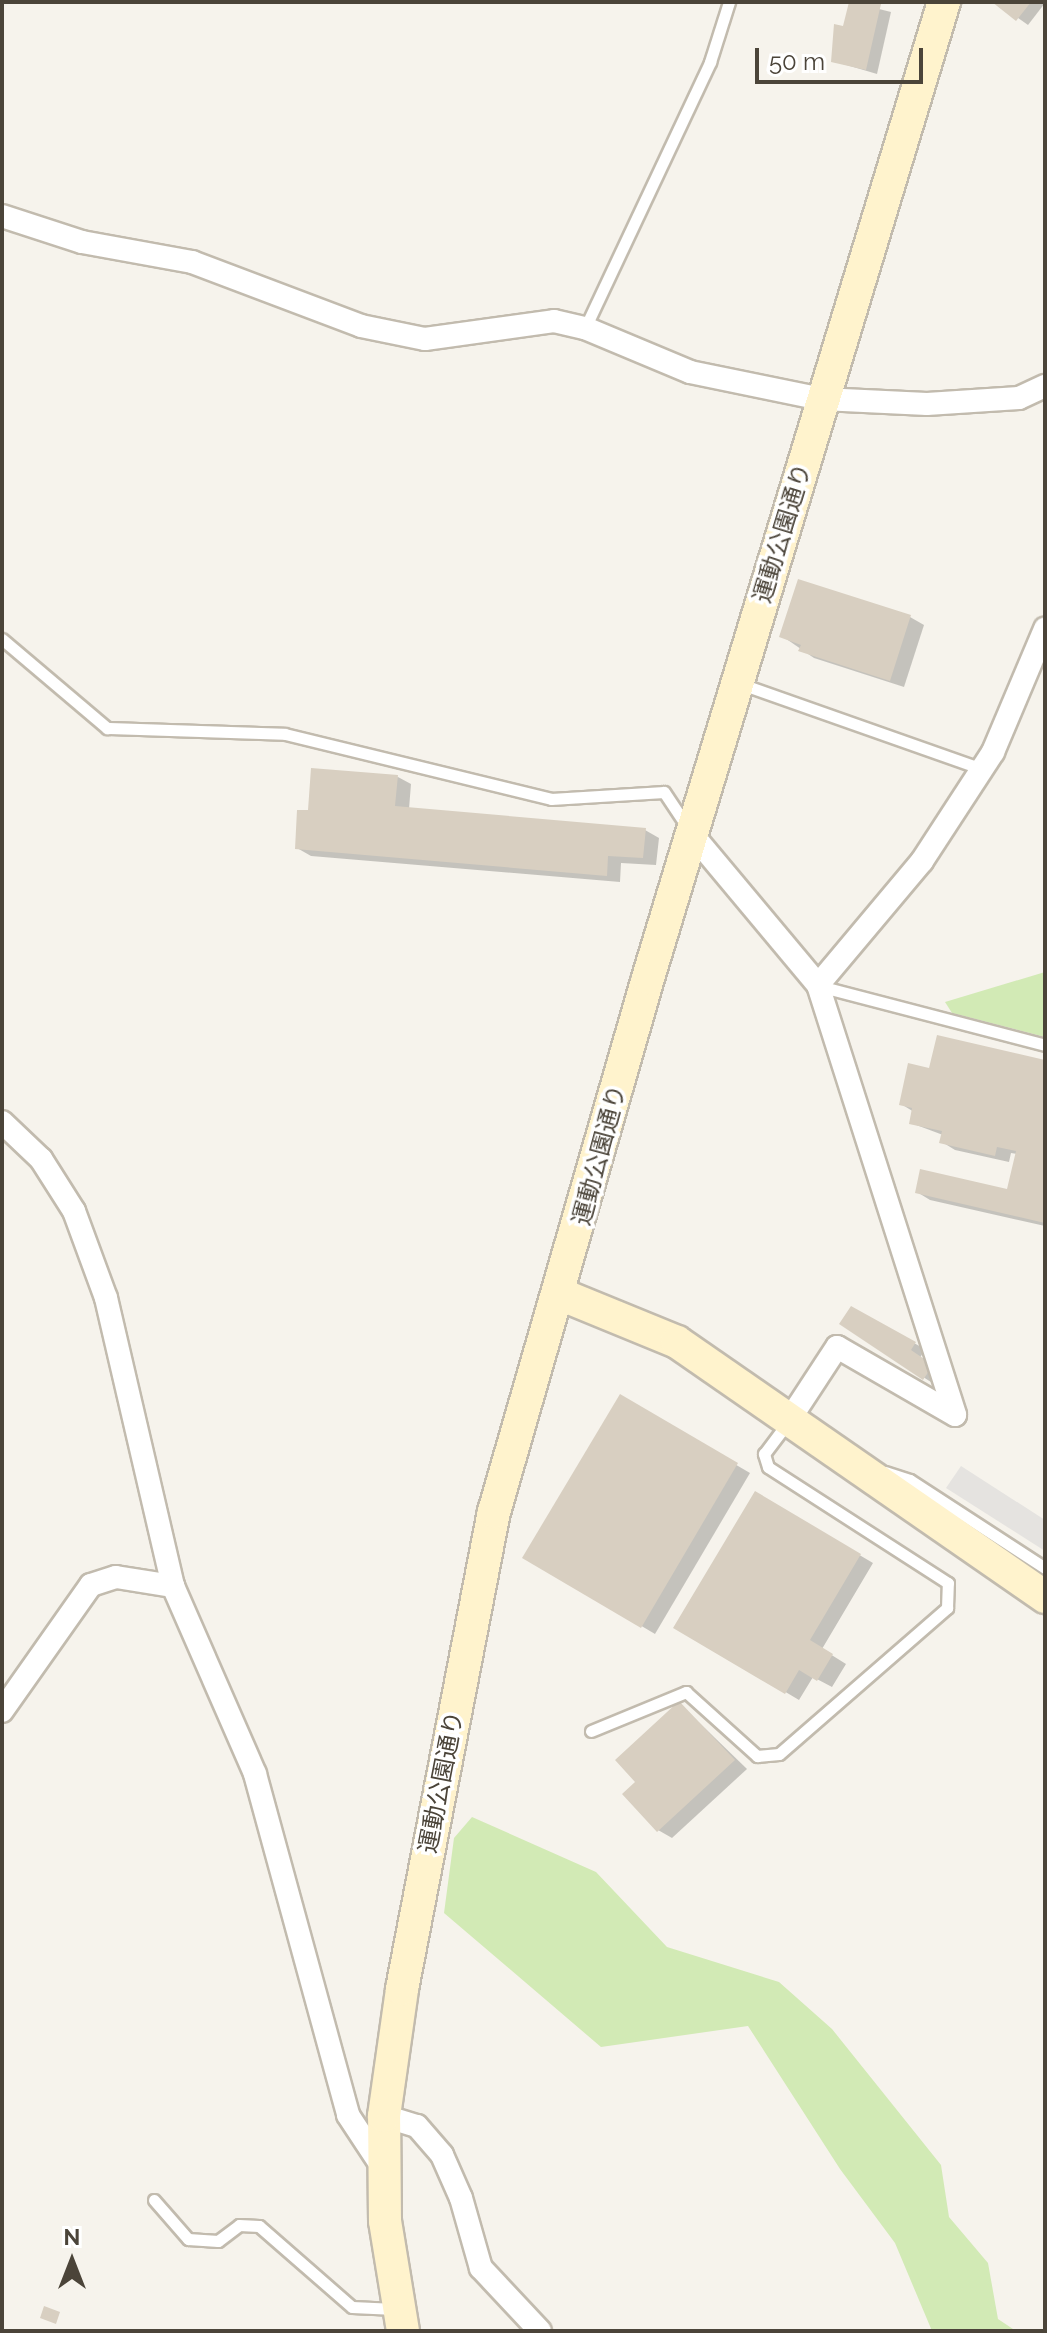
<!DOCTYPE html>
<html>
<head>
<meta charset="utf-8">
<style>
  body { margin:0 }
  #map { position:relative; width:1047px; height:2333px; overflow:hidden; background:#f6f3ec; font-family:Raleway,"Noto Sans JP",sans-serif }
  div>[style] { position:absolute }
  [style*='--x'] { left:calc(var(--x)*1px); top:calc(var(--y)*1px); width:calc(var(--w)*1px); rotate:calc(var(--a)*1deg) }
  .green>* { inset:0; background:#d2eab5 }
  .parking>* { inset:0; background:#e5e3e0 }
  .shadow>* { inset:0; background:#0003 }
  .building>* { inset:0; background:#d8cfc1 }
  .roads { filter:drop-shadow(2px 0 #c2bbae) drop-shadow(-2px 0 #c2bbae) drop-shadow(0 2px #c2bbae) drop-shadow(0 -2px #c2bbae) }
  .lane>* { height:11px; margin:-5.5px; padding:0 5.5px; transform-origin:5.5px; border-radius:5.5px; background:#fff }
  .street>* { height:22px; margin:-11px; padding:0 11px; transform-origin:11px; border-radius:11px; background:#fff }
  .secondary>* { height:32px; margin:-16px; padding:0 16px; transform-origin:16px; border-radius:16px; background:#fff3cd }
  span { translate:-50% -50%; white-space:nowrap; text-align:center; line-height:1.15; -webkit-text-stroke:7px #fff; paint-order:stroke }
  .street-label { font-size:24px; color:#4b4439 }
  .frame { position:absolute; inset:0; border:4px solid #4b4439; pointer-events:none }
  .north { position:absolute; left:32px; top:2221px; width:80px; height:80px; -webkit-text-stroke:6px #fff; paint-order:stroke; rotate:0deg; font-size:22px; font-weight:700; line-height:32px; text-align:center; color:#4b4439 }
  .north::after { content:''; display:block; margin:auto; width:28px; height:36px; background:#4b4439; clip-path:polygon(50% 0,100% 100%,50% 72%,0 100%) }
  .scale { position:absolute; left:755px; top:48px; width:168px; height:36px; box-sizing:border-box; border:4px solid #4b4439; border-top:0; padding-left:10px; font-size:24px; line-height:28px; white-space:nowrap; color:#4b4439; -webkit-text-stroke:6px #fff; paint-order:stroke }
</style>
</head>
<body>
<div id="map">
  <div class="green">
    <div style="clip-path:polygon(1045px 972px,1045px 1037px,952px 1013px,945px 1002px)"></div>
    <div style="clip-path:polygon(472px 1817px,596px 1872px,667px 1947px,779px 1982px,832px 2029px,941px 2165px,949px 2217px,988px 2263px,998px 2319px,1016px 2331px,932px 2331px,895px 2243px,840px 2169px,748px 2026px,601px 2047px,444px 1913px,454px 1838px)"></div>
  </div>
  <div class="parking">
    <div style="clip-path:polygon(961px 1466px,1045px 1520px,1045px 1551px,946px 1488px)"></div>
  </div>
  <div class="shadow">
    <div style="clip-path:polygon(851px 2px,891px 12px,877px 74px,833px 61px)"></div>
    <div style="clip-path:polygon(996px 2px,1045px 2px,1045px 3px,1028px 25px)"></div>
    <div style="clip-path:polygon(910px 617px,924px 625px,904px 687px,814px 658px,782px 636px)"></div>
    <div style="clip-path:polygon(398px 777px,411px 784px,409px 809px,645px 830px,659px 838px,656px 865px,621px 863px,620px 882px,311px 856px,297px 848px,310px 812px)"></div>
    <div style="clip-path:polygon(1045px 1062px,1045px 1226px,930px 1200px,917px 1192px,1008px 1191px,1017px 1154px,1011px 1153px,1009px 1162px,955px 1150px,942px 1142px,943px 1135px,911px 1123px,914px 1112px,901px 1104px,931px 1070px)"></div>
    <div style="clip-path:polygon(851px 1309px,925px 1349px,920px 1358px,942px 1372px,934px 1384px,841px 1324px)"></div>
    <div style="clip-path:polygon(620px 1397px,750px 1473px,655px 1634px,525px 1557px)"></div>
    <div style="clip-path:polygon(756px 1494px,873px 1563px,822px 1649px,846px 1664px,832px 1687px,813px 1677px,799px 1700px,676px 1627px)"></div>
    <div style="clip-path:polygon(679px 1703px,747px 1769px,672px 1838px,658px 1830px,638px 1782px)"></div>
  </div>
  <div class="building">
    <div style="clip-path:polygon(849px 2px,881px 4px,866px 70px,831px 62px,834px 24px,843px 26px)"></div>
    <div style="clip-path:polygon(992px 2px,1031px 2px,1016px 21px)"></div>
    <div style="clip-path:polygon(798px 579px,911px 615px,890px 681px,798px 651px,801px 645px,779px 637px)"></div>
    <div style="clip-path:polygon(311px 768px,398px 775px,395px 806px,646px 828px,643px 858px,608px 856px,607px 876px,295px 849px,297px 810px,308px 810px)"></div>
    <div style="clip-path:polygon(937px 1035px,1045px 1060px,1045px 1223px,915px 1193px,920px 1169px,1007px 1189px,1016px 1151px,997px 1147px,995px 1156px,939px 1143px,942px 1131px,909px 1124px,912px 1108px,899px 1105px,908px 1063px,929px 1068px)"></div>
    <div style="clip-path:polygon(851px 1306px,916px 1342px,911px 1350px,933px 1365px,923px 1380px,839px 1324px)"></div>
    <div style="clip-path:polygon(620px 1394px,738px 1463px,641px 1628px,522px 1558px)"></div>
    <div style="clip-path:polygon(755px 1491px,861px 1554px,810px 1640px,833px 1654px,817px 1681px,799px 1670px,785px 1694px,673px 1628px)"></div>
    <div style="clip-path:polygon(679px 1701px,735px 1760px,657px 1832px,622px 1794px,635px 1782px,615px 1760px)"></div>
    <div style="clip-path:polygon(44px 2306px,60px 2312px,56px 2324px,40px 2318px)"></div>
  </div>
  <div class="roads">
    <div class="lane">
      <div style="--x:585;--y:328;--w:294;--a:-64.8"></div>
      <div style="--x:710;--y:62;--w:63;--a:-72.4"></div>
      <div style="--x:2;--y:639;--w:138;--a:40.3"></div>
      <div style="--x:107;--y:728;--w:178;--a:1.9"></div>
      <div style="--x:285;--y:734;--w:274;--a:13.7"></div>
      <div style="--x:551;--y:799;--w:113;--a:-3.5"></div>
      <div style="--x:664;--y:792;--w:43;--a:56.3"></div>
      <div style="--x:741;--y:684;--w:256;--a:19.4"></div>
      <div style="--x:819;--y:986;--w:234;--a:14.6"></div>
      <div style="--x:885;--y:1472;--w:26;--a:18"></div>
      <div style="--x:910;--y:1480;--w:161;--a:33.1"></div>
      <div style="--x:591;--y:1731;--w:103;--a:-22.3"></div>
      <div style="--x:686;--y:1692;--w:96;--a:42"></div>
      <div style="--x:757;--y:1756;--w:22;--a:-5"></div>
      <div style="--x:779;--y:1754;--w:223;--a:-41"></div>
      <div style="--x:947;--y:1608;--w:25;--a:-88"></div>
      <div style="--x:948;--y:1583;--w:214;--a:-147.2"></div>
      <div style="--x:768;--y:1467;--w:14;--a:-107"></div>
      <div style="--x:764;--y:1454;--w:39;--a:-53"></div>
      <div style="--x:154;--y:2200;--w:52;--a:48.9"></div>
      <div style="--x:188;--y:2239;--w:30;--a:4"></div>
      <div style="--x:218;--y:2241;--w:26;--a:-37"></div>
      <div style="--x:239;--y:2225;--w:20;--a:3"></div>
      <div style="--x:259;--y:2226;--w:123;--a:41.1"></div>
      <div style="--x:352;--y:2307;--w:43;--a:2.7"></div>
    </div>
    <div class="street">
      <div style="--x:2;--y:216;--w:84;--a:18"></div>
      <div style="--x:82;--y:242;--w:112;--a:10.3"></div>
      <div style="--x:192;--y:262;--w:181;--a:20.7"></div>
      <div style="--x:361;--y:326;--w:65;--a:11.5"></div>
      <div style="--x:425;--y:339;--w:130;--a:-7.9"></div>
      <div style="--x:554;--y:321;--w:32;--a:13"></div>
      <div style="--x:585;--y:328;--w:114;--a:22.7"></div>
      <div style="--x:690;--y:372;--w:135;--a:11.6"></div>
      <div style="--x:822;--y:399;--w:105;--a:2.7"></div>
      <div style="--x:927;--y:404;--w:92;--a:-3.7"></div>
      <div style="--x:1019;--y:398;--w:29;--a:-25"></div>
      <div style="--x:691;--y:833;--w:198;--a:50.1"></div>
      <div style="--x:818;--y:985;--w:451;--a:72.3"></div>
      <div style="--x:955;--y:1415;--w:136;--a:-150"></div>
      <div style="--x:837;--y:1347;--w:90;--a:123.2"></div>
      <div style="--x:818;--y:985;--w:162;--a:-50"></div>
      <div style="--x:922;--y:861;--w:130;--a:-56.9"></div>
      <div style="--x:993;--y:752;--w:134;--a:-67.1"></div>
      <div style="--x:2;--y:1122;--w:54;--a:43.5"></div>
      <div style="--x:41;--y:1159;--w:62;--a:57.6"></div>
      <div style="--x:74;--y:1211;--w:93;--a:69.8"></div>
      <div style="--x:106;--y:1298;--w:296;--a:76.9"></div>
      <div style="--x:173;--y:1586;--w:205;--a:66.4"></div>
      <div style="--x:255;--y:1774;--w:353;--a:74.7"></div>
      <div style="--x:348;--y:2115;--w:64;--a:56.6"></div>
      <div style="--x:2;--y:1711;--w:154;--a:-54.8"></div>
      <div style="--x:91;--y:1585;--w:26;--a:-18"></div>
      <div style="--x:116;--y:1577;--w:58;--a:9"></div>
      <div style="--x:384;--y:2116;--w:34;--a:17"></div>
      <div style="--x:417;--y:2126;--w:38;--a:49"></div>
      <div style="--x:442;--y:2155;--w:47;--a:66.2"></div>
      <div style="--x:461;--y:2198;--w:73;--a:74.1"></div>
      <div style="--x:481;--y:2268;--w:86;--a:46.9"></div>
    </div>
    <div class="secondary">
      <div style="--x:560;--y:1294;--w:126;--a:22.3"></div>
      <div style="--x:677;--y:1342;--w:448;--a:34.7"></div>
      <div style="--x:403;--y:2331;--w:111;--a:-99.3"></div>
      <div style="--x:385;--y:2221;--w:105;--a:-90.5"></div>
      <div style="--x:384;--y:2116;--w:128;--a:-81.9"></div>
      <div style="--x:402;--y:1989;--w:486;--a:-79.1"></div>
      <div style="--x:494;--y:1512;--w:556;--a:-73.91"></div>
      <div style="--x:648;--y:978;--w:1020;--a:-73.13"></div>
    </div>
  </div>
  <div class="street-label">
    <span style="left:782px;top:533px;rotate:-73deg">運動公園通り</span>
    <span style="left:599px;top:1155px;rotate:-75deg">運動公園通り</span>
    <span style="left:441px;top:1782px;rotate:-79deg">運動公園通り</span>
  </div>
  <div class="frame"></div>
  <div class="north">N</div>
  <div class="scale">50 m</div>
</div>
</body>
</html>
